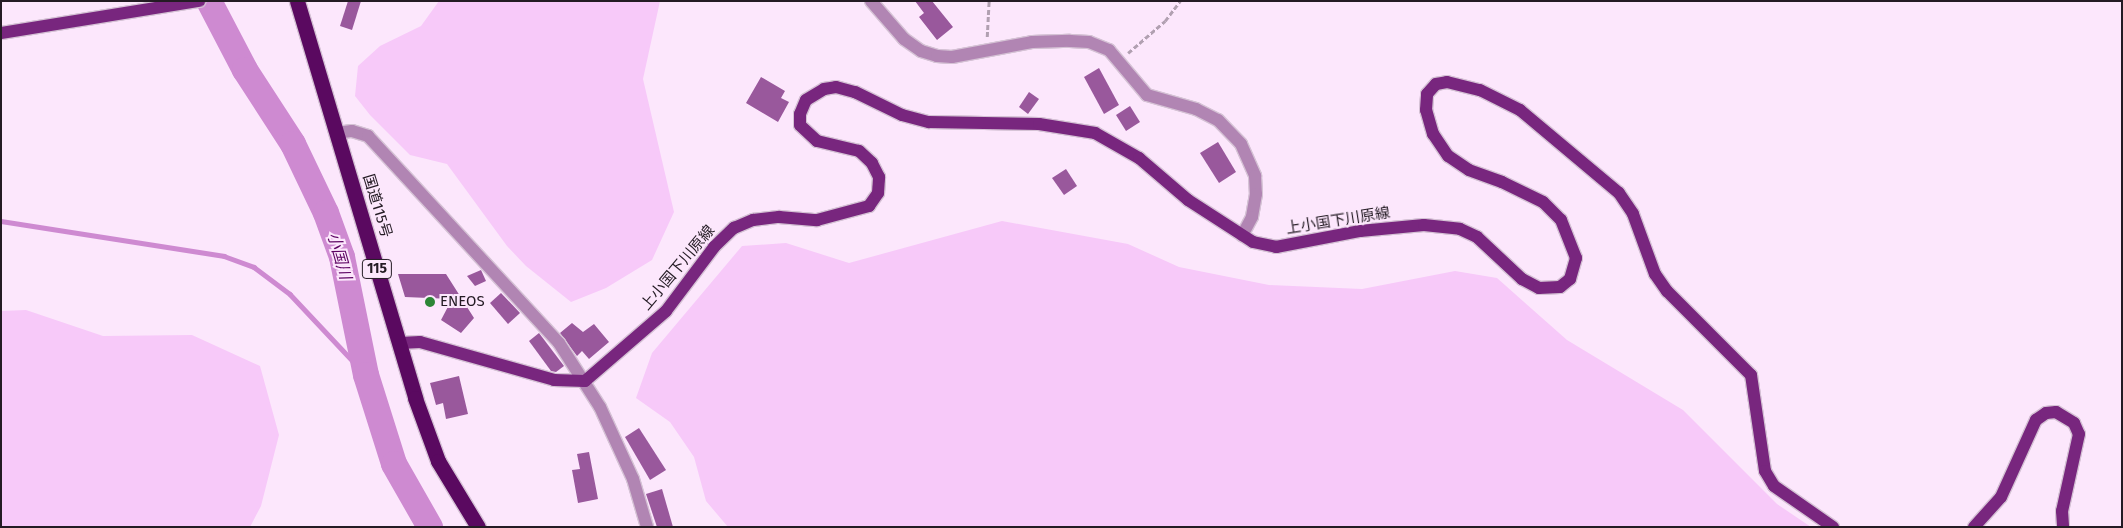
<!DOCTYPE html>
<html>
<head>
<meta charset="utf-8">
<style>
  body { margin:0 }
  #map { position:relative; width:2123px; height:528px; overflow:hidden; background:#fce7fc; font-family:"Fira Sans","Noto Sans JP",sans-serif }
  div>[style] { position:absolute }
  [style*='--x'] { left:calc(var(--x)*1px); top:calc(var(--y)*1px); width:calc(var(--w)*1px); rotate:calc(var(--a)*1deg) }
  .green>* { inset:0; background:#f7c9f9 }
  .stream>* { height:4.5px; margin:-2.25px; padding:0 2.25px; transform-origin:2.25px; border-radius:2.25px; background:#ce8ad1 }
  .river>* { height:26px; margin:-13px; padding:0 13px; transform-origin:13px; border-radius:13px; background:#ce8ad1 }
  .building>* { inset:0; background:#99589c }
  .path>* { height:2.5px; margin-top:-1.25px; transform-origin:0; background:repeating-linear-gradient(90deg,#b1a0b1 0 5px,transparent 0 7.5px) }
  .roads { filter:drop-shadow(1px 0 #d5c2d5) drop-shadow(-1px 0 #d5c2d5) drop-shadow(0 1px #d5c2d5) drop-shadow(0 -1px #d5c2d5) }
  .minor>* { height:12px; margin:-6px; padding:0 6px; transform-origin:6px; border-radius:6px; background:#b185b3 }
  .major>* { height:12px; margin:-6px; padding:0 6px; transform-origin:6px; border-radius:6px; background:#78267e }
  .highway>* { height:15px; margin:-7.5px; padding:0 7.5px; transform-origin:7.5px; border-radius:7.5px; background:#5a0960 }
  .dots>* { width:14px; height:14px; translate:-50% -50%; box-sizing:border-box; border:2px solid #fce7fc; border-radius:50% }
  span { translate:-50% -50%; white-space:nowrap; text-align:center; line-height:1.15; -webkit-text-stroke:4px #fce7fc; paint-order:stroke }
  .shield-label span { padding:1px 4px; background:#fce7fc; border:1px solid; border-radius:4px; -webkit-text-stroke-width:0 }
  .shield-label { font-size:14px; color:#241b24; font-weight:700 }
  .street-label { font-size:15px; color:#241b24 }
  .poi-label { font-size:15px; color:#241b24 }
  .left { translate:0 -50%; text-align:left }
  .water-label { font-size:16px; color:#5c0362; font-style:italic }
  .frame { position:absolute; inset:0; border:2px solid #241b24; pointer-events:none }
</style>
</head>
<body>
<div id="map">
  <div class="green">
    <div style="clip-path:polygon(439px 1px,660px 1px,643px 79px,674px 212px,652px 260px,606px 288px,571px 302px,526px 266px,507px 246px,447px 164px,410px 155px,370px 115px,355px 96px,358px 66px,380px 46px,421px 26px)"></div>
    <div style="clip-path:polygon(1002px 221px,1128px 244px,1179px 267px,1269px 285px,1362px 289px,1455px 271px,1497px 278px,1567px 340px,1683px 410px,1777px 504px,1811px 527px,728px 527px,706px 501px,694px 457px,670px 422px,636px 398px,652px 353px,742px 246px,786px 243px,849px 263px)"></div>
    <div style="clip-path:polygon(26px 310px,103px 336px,192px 335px,260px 366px,279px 435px,261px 506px,250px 527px,1px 527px,1px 311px)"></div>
  </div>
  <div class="stream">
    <div style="--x:1;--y:221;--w:226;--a:8.9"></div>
    <div style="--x:224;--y:256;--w:32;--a:20"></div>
    <div style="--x:254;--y:267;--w:45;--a:36.9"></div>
    <div style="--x:290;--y:294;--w:111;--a:46.8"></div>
  </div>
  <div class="river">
    <div style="--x:209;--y:1;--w:78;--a:62.4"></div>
    <div style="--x:245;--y:70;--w:88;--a:57"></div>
    <div style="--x:293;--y:144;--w:76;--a:64.4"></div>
    <div style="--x:326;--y:213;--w:47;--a:70"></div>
    <div style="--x:342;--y:257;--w:120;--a:78.5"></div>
    <div style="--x:366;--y:375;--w:93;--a:72.5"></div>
    <div style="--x:394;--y:464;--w:73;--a:60.3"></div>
  </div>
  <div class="building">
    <div style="clip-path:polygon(348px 1px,361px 1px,352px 30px,340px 26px)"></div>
    <div style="clip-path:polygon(915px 1px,932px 1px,953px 27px,937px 40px,919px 17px,924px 13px)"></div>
    <div style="clip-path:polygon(1099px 68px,1119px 105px,1104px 114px,1084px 77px)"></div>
    <div style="clip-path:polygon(761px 77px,785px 91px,781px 98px,789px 102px,778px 122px,746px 103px)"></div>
    <div style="clip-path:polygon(1029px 92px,1039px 99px,1028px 114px,1019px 107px)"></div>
    <div style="clip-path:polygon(1130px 106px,1140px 122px,1126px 131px,1116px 115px)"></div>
    <div style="clip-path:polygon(1218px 142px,1236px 172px,1219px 183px,1200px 153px)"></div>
    <div style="clip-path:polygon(1066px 169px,1077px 186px,1064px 195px,1052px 178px)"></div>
    <div style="clip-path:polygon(481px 270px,486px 281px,475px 286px,467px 276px)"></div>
    <div style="clip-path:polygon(398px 274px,446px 274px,474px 318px,461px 333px,441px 320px,452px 299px,405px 297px)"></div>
    <div style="clip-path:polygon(501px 293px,520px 313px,508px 324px,490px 303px)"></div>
    <div style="clip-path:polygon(572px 323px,583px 332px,594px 324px,609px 342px,589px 359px,582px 351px,577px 356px,560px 333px)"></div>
    <div style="clip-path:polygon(539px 333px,564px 366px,556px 372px,551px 371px,529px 341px)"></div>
    <div style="clip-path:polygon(459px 376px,468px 414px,446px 419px,443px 403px,436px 405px,430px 383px)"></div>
    <div style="clip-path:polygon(639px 428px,666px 470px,650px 480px,625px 437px)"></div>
    <div style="clip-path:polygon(589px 452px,598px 499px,578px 503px,572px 470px,580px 469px,577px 454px)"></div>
    <div style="clip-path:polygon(662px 489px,673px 527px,657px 527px,646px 494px)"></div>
  </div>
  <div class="path">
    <div style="--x:987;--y:37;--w:36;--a:-87"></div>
    <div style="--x:1128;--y:53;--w:49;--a:-40.9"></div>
    <div style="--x:1165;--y:21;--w:25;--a:-53"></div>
  </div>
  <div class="roads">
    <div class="minor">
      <div style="--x:871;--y:1;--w:50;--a:49"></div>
      <div style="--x:904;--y:39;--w:21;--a:35"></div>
      <div style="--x:921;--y:51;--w:17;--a:17"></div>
      <div style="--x:937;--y:56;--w:15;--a:4"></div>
      <div style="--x:952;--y:57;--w:81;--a:-10.6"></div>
      <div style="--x:1032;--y:42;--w:38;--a:-2"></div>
      <div style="--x:1070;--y:41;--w:19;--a:3"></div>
      <div style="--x:1089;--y:42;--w:22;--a:22"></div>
      <div style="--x:1109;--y:50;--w:59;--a:49.8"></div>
      <div style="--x:1147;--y:95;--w:51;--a:15.9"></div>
      <div style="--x:1196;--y:109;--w:25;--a:27"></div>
      <div style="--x:1218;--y:120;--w:33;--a:46"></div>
      <div style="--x:1241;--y:144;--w:35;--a:66"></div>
      <div style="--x:1255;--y:176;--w:18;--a:87"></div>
      <div style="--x:1256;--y:194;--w:23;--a:100"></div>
      <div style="--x:1252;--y:217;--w:21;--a:118"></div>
      <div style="--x:337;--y:133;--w:15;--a:-8"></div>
      <div style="--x:352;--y:131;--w:17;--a:17"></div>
      <div style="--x:368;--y:136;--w:282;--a:47.3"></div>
      <div style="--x:559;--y:343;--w:76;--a:57.4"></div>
      <div style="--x:600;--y:407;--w:79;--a:65.4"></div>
      <div style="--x:633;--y:479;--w:50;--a:73.7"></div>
    </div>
    <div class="major">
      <div style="--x:1;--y:33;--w:201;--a:-9.2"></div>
      <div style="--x:400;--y:343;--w:20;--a:-3"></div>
      <div style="--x:420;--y:342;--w:139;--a:15.8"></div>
      <div style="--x:554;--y:380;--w:31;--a:2"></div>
      <div style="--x:585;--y:381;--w:107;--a:-40.8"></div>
      <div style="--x:666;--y:311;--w:80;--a:-53.1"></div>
      <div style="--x:714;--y:247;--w:28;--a:-44"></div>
      <div style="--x:734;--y:228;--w:21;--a:-23"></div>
      <div style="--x:753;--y:220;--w:26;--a:-7"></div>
      <div style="--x:779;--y:217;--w:38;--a:5"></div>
      <div style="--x:817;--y:220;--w:54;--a:-15.1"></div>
      <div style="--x:869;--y:206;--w:16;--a:-55"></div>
      <div style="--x:878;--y:193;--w:16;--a:-86"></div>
      <div style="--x:879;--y:177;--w:16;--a:-117"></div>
      <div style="--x:872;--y:163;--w:18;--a:-137"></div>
      <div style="--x:859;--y:151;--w:43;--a:-166.6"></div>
      <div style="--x:817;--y:141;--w:23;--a:-137"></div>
      <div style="--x:800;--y:125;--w:11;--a:-90"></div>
      <div style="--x:800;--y:114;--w:15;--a:-67"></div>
      <div style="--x:806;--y:100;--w:21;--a:-31"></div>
      <div style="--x:824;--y:89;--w:12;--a:-9"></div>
      <div style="--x:836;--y:87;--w:20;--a:15"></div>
      <div style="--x:855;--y:92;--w:52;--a:26.1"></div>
      <div style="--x:902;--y:115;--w:28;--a:15"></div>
      <div style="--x:929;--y:122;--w:110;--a:1"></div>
      <div style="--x:1039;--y:124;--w:57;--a:9.1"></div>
      <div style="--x:1095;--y:133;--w:51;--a:29.6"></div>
      <div style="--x:1139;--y:158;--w:65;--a:40.6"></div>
      <div style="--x:1188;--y:200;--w:77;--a:32.9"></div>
      <div style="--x:1253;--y:242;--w:24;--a:12"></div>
      <div style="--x:1276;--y:247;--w:86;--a:-10.8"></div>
      <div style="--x:1360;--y:231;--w:64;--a:-5.4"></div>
      <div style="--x:1424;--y:225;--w:36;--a:6"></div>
      <div style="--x:1460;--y:229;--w:19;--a:25"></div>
      <div style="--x:1477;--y:237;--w:62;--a:43"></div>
      <div style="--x:1522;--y:279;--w:19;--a:28"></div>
      <div style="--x:1539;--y:288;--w:21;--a:-3"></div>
      <div style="--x:1560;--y:287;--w:13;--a:-39"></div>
      <div style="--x:1570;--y:279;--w:22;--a:-74"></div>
      <div style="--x:1576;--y:258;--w:41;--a:-111.5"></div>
      <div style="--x:1561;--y:220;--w:25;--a:-135"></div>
      <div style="--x:1543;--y:202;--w:46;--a:-154"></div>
      <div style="--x:1502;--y:182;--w:35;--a:-160"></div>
      <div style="--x:1469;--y:170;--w:25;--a:-146"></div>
      <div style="--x:1448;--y:156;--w:27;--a:-124"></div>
      <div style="--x:1433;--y:134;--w:25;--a:-106"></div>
      <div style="--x:1426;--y:110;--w:16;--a:-86"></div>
      <div style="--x:1427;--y:94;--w:13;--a:-48"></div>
      <div style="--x:1436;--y:84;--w:11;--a:-10"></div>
      <div style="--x:1447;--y:82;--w:34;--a:14"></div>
      <div style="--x:1480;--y:90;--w:45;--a:26.6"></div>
      <div style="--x:1520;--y:110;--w:129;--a:40"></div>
      <div style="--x:1619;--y:193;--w:25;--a:56"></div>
      <div style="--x:1633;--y:214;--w:64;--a:69.9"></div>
      <div style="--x:1655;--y:274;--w:21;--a:55"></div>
      <div style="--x:1667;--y:291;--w:119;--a:45"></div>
      <div style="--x:1751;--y:375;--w:97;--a:81.7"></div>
      <div style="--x:1765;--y:471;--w:17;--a:59"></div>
      <div style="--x:1774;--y:486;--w:72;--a:34.8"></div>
      <div style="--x:1974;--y:527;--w:40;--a:-48"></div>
      <div style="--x:2001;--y:497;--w:85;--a:-65.6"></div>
      <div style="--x:2036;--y:420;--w:12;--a:-35"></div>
      <div style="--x:2046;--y:413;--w:10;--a:-6"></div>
      <div style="--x:2056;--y:412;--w:21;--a:31"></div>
      <div style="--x:2074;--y:423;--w:12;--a:66"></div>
      <div style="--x:2079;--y:434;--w:79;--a:102.4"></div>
      <div style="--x:2062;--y:511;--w:16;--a:86"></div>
    </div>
    <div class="highway">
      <div style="--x:297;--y:1;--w:414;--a:73.4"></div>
      <div style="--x:415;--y:398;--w:67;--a:69.9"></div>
      <div style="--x:438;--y:461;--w:77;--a:58.8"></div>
    </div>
  </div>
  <div class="dots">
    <div style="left:430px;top:302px;background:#2c8636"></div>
  </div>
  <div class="shield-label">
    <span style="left:377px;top:269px">115</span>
  </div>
  <div class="street-label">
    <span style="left:377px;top:206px;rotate:73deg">国道115号</span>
    <span style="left:1338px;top:221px;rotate:-9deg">上小国下川原線</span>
    <span style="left:678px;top:268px;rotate:-50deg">上小国下川原線</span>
  </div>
  <div class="poi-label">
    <span class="left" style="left:440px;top:302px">ENEOS</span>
  </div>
  <div class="water-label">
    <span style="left:339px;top:256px;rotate:74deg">小国川</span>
  </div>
  <div class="frame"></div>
</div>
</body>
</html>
